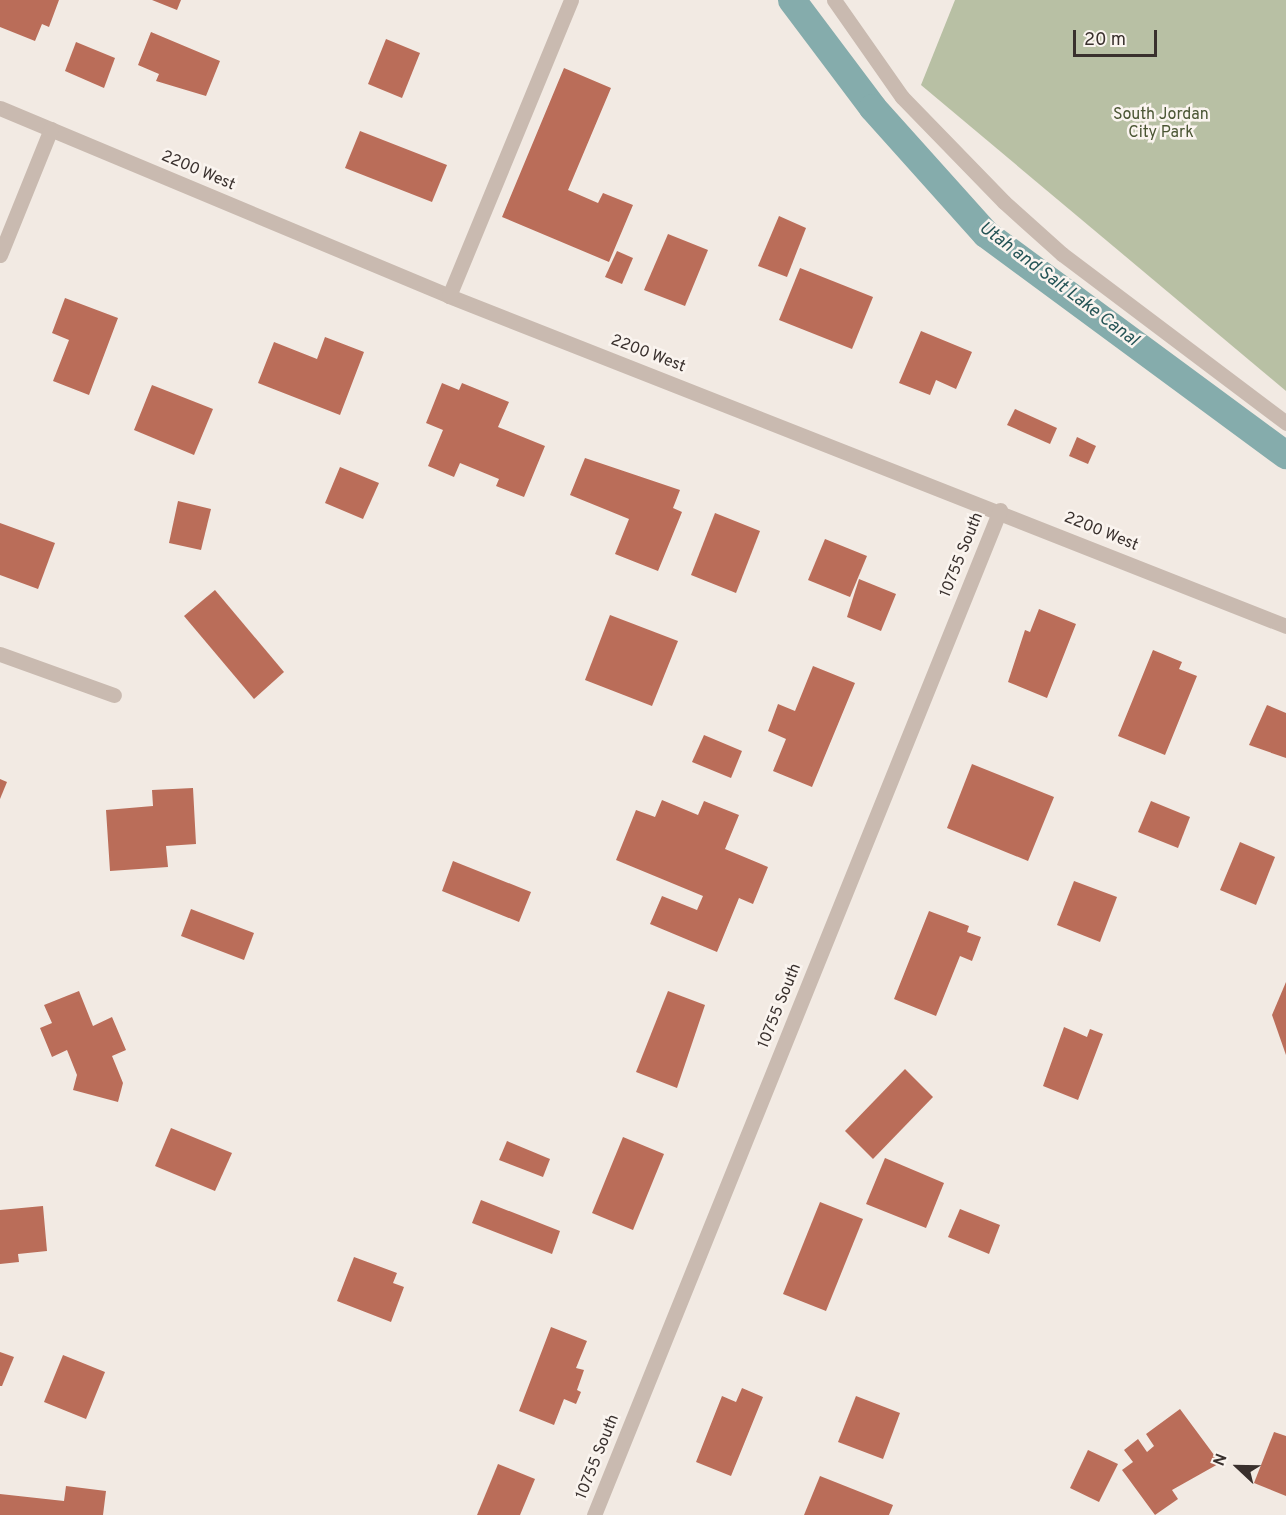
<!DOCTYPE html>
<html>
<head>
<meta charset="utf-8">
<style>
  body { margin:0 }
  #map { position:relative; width:1286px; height:1515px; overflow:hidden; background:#f2eae3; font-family:Overpass,sans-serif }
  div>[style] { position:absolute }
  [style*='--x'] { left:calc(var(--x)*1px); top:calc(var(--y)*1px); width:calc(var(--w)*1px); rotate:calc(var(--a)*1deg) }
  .green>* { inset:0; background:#b8c0a4 }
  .canal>* { height:28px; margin:-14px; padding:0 14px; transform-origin:14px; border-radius:14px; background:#85acac }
  .building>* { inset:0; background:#ba6d59 }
  .minor>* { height:15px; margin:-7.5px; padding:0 7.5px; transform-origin:7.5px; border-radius:7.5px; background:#c9bab0 }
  span { translate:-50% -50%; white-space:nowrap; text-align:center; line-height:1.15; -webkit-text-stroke:5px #faf4ef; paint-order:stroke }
  .park-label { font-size:16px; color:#4a5533 }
  .street-label { font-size:16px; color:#39302d }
  .water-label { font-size:18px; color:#265557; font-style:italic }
  .north { position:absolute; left:1208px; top:1437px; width:60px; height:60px; -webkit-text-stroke:4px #faf4ef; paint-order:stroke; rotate:292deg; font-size:16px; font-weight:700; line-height:24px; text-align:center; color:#39302d }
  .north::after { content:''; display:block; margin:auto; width:21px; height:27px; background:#39302d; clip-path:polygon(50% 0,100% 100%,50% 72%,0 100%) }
  .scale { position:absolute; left:1073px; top:30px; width:84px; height:27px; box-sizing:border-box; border:3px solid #39302d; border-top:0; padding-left:8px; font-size:18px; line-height:21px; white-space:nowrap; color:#39302d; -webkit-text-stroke:4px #faf4ef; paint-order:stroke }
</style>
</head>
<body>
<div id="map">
  <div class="green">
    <div style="clip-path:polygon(955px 0,1286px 0,1286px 391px,921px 85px)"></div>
  </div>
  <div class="canal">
    <div style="--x:792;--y:0;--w:135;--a:53.1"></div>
    <div style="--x:873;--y:108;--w:169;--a:48.1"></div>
    <div style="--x:986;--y:234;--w:373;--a:36.4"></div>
  </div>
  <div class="building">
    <div style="clip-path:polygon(0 0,59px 0,49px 27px,42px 24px,35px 41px,0 27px)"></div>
    <div style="clip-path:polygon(152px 0,181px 0,177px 10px)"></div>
    <div style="clip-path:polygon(151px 32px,220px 61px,206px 96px,156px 81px,159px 74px,138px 65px)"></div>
    <div style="clip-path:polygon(386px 39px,420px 53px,402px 98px,368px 84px)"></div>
    <div style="clip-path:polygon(76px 42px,115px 58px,104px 88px,65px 71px)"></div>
    <div style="clip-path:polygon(564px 68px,611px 88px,568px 190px,598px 203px,603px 193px,633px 205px,609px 262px,502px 217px)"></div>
    <div style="clip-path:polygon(360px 131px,447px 165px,432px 202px,345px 168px)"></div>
    <div style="clip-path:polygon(779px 216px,806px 228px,787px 277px,758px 266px)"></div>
    <div style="clip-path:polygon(668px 234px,708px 250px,685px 306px,644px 290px)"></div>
    <div style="clip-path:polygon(617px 251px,633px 258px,622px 284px,605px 277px)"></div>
    <div style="clip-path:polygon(800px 268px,873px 297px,852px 349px,779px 320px)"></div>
    <div style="clip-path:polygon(65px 298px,118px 318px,89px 395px,53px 381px,69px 340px,52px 333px)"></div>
    <div style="clip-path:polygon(921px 331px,972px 352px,956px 389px,936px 380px,930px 395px,899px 383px)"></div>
    <div style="clip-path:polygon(325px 337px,364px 352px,340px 415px,258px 383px,274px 342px,317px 359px)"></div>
    <div style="clip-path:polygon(442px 383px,459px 390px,462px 383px,509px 402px,498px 427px,545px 446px,524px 497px,496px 486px,499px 479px,460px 463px,454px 477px,428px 466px,443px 430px,426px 423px)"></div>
    <div style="clip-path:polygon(152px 385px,213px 409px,194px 455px,134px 430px)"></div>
    <div style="clip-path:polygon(1015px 409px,1057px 428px,1050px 444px,1007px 425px)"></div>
    <div style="clip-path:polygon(1077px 437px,1096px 446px,1088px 464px,1069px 456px)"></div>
    <div style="clip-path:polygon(585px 458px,680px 490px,673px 508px,682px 512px,658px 571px,615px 554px,629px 519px,570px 495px)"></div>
    <div style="clip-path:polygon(340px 467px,379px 483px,363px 519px,325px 503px)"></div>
    <div style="clip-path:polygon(178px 501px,211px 509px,201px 550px,169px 543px)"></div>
    <div style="clip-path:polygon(715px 513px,760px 531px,736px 593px,691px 575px)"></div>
    <div style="clip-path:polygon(0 523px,55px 543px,38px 589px,0 575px)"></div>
    <div style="clip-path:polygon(825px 539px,867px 556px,850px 597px,808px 580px)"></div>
    <div style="clip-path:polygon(859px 579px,896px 594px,881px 631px,847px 617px)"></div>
    <div style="clip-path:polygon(215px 590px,284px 672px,254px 699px,184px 616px)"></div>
    <div style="clip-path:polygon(1039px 609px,1076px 624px,1047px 698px,1008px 682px,1025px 630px,1030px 632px)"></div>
    <div style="clip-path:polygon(610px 615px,678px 641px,652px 706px,585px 680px)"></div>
    <div style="clip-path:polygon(1153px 650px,1182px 662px,1179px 669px,1197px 676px,1165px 755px,1118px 736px)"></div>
    <div style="clip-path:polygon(813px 666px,855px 683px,812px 787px,773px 771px,786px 739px,768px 731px,778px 704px,795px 711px)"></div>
    <div style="clip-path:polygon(1267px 705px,1286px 713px,1286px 758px,1249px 745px)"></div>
    <div style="clip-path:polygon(704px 735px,742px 751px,731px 778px,692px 762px)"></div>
    <div style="clip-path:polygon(972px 764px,1054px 797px,1028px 861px,947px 828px)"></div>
    <div style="clip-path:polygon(0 779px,7px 782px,0 799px)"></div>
    <div style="clip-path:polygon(193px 788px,196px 844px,166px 846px,168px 867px,110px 871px,106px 810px,153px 806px,152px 790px)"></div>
    <div style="clip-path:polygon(662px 800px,698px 815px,704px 801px,739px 815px,725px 849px,768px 867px,753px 904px,739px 898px,717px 952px,650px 924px,662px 896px,697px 910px,703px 896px,616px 860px,636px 810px,655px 817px)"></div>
    <div style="clip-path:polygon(1151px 801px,1190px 817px,1178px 848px,1138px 832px)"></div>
    <div style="clip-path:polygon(1240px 842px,1275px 857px,1256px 905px,1220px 890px)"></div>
    <div style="clip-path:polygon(453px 861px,531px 892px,519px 922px,442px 891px)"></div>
    <div style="clip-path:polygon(1074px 881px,1117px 897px,1100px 942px,1057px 925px)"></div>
    <div style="clip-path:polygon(191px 909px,254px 933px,244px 960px,181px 936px)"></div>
    <div style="clip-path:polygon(929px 911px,969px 926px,967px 932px,981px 937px,972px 961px,960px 956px,936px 1016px,894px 999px)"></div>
    <div style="clip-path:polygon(1286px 982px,1286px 1055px,1272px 1015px)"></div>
    <div style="clip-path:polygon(79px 991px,93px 1026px,112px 1017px,126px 1050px,112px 1056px,123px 1083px,118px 1102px,73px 1090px,77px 1075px,67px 1050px,52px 1057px,40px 1028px,52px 1023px,44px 1005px)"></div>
    <div style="clip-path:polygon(668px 991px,705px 1005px,677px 1088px,636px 1072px)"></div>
    <div style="clip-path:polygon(1064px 1027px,1087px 1037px,1090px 1029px,1103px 1034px,1078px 1100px,1043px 1086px)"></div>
    <div style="clip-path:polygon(905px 1069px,933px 1097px,873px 1159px,845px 1131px)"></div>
    <div style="clip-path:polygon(171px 1128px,232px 1153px,215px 1191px,155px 1166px)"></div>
    <div style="clip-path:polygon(623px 1137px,664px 1154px,633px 1230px,592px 1213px)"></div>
    <div style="clip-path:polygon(507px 1141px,550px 1159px,543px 1177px,499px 1160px)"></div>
    <div style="clip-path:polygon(885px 1158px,944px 1183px,926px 1228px,866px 1204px)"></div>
    <div style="clip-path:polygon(481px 1200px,560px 1231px,552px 1254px,472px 1223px)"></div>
    <div style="clip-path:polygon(820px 1202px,863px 1219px,826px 1311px,783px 1294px)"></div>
    <div style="clip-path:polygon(43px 1206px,47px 1251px,18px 1254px,19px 1262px,0 1264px,0 1210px)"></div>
    <div style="clip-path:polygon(960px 1209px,1000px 1225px,989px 1254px,948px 1237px)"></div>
    <div style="clip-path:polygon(354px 1257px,397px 1273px,393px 1283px,404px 1287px,391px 1322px,337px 1301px)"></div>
    <div style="clip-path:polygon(551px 1327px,587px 1341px,576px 1368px,584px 1370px,577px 1390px,581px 1392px,576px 1404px,564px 1399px,554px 1425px,519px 1411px)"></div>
    <div style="clip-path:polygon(0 1352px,14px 1357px,2px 1386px,0 1386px)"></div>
    <div style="clip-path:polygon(63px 1355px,105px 1372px,86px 1419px,44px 1402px)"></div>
    <div style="clip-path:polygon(742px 1388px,763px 1397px,731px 1476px,696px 1462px,722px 1396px,736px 1402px)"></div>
    <div style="clip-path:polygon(856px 1396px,900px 1413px,883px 1459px,838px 1442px)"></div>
    <div style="clip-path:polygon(1180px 1409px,1220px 1463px,1172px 1490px,1178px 1499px,1155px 1515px,1122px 1470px,1133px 1462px,1124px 1450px,1138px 1439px,1147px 1452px,1154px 1446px,1146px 1434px)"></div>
    <div style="clip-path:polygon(1274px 1432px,1286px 1436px,1286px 1496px,1254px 1483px)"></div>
    <div style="clip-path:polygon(1088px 1450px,1118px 1464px,1099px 1502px,1070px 1488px)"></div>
    <div style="clip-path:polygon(498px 1464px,535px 1479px,520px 1515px,477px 1515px)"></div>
    <div style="clip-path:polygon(820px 1476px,893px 1505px,889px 1515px,804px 1515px)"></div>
    <div style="clip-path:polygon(66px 1486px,106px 1491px,103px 1515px,0 1515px,0 1494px,64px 1501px)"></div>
  </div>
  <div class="minor">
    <div style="--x:834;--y:0;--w:118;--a:55"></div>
    <div style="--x:902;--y:97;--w:146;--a:45.8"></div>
    <div style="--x:1004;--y:202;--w:78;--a:41.9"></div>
    <div style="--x:1062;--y:254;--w:281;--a:37"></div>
    <div style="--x:0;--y:108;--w:487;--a:22.7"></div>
    <div style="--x:449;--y:296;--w:900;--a:21.52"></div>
    <div style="--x:0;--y:255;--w:136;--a:-68"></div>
    <div style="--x:449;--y:296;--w:320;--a:-67.6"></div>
    <div style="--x:0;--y:654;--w:121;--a:19.8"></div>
    <div style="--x:594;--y:1515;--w:1084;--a:-68"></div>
  </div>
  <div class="park-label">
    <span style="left:1161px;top:124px">South Jordan<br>City Park</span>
  </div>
  <div class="street-label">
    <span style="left:198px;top:171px;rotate:23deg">2200 West</span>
    <span style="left:648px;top:354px;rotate:21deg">2200 West</span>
    <span style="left:1101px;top:532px;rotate:22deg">2200 West</span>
    <span style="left:962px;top:555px;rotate:-68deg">10755 South</span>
    <span style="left:780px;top:1006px;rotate:-68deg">10755 South</span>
    <span style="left:598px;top:1457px;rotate:-68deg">10755 South</span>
  </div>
  <div class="water-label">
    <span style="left:1058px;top:285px;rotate:37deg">Utah and Salt Lake Canal</span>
  </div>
  <div class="north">N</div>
  <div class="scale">20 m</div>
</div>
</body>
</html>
